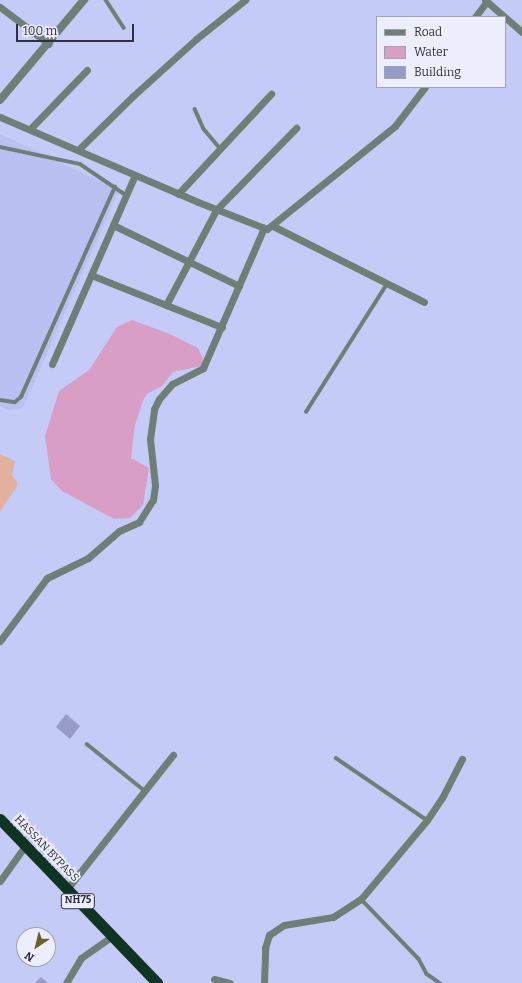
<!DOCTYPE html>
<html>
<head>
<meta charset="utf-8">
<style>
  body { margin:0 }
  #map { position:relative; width:522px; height:983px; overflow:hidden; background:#c5cbf7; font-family:Bitter,serif }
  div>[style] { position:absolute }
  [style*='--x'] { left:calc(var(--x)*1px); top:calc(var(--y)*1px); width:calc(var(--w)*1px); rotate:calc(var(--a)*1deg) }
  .built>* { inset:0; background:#bac0f2 }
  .green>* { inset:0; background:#e2b09f }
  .water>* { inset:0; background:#d99ec6 }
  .building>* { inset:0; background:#979cc6 }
  .service>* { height:3.5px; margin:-1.75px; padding:0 1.75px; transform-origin:1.75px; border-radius:1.75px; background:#6e8075 }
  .minor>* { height:7px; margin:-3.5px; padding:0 3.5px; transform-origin:3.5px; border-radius:3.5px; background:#6e8075 }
  .tertiary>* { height:8px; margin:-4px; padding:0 4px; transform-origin:4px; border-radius:4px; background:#6e8075 }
  .trunk>* { height:11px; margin:-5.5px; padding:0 5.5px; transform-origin:5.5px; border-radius:5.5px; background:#0f3522 }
  span { translate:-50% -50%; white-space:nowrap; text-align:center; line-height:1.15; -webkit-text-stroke:3.5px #eceefc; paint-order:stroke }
  .shield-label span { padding:1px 3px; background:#eceefc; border:1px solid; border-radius:3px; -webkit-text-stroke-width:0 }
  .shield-label { font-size:10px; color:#2e3041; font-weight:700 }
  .street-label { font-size:11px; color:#2e3041 }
  .legend { position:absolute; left:376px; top:16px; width:130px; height:72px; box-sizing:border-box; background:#eceefc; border:1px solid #a0a2b1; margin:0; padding:5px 7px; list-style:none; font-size:12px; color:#2e3041 }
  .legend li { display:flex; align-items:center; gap:8px; height:20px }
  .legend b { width:20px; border:1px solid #a0a2b1 }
  .north { position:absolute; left:16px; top:927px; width:40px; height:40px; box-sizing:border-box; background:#eceefc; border:1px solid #a0a2b1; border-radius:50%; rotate:215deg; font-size:11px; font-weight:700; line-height:16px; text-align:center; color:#2e3041 }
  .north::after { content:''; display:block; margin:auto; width:14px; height:18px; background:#6a602d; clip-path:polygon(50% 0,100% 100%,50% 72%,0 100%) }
  .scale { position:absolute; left:16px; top:24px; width:118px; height:18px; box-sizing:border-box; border:2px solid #2e3041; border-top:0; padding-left:5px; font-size:12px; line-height:14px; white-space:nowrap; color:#2e3041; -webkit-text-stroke:3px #eceefc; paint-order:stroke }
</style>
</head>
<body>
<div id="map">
  <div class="built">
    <div style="clip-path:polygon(0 134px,119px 190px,23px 408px,8px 410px,0 406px)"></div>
  </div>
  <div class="green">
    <div style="clip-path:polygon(0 454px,15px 461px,12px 476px,17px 481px,17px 486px,0 512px)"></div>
  </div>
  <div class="water">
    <div style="clip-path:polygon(132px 320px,170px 334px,198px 348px,204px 361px,201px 366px,173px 372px,162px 386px,147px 394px,143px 401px,135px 425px,131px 458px,149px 468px,143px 505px,130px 518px,114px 519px,62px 491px,51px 479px,45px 436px,59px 391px,89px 370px,117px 327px)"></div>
  </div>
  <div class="building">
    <div style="clip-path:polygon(66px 714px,80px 726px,70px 739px,56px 727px)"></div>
    <div style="clip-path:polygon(41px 977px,48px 983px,35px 983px)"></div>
  </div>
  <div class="service">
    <div style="--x:106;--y:0;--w:33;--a:57"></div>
    <div style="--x:195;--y:109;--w:22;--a:66"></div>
    <div style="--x:204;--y:129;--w:25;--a:50"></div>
    <div style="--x:0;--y:147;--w:82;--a:12"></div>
    <div style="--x:80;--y:164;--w:55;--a:34"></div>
    <div style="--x:0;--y:400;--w:15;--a:8"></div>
    <div style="--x:15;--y:402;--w:8;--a:-40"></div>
    <div style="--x:21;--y:397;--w:230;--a:-65.9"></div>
    <div style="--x:306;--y:412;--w:151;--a:-57.7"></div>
    <div style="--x:87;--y:744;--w:75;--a:39"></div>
    <div style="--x:336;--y:758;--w:110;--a:34.3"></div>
    <div style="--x:361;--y:899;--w:83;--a:46"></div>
    <div style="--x:419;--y:959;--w:17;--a:62"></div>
    <div style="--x:427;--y:974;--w:16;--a:35"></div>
  </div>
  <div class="minor">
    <div style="--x:485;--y:0;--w:49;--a:40.9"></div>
    <div style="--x:0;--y:7;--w:61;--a:37.1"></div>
    <div style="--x:475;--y:17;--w:20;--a:-53"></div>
    <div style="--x:0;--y:117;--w:215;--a:23.2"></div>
    <div style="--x:198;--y:202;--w:74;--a:21.4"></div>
    <div style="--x:267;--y:229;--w:164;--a:-38.8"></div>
    <div style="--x:395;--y:126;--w:49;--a:-52.4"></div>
    <div style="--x:30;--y:129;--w:82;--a:-46"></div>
    <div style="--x:79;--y:149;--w:76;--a:-44.5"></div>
    <div style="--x:133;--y:96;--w:85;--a:-42.1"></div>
    <div style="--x:196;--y:39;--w:63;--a:-38.5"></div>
    <div style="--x:178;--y:194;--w:137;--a:-47.1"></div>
    <div style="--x:113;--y:225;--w:140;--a:25.8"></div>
    <div style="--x:273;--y:226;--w:169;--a:26.7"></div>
    <div style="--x:91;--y:275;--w:141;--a:21.7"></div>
    <div style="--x:166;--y:305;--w:107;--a:-62.2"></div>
    <div style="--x:216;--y:210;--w:115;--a:-45.7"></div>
    <div style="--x:52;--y:364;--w:206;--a:-66.3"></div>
    <div style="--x:0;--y:641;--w:79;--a:-53.3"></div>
    <div style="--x:47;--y:578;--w:46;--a:-26"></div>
    <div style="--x:88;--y:558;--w:41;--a:-41.1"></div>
    <div style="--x:119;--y:531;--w:22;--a:-24"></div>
    <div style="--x:139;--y:522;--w:26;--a:-58"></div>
    <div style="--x:153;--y:500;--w:15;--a:-82"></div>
    <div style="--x:155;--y:485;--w:46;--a:-96.2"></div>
    <div style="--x:150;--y:439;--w:30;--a:-82"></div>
    <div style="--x:154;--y:409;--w:11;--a:-63"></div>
    <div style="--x:159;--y:399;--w:20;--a:-49"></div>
    <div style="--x:172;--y:384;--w:35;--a:-27"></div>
    <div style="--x:203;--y:368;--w:153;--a:-66.5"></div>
    <div style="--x:0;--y:881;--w:43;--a:-54.5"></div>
    <div style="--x:67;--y:889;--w:171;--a:-51.7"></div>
    <div style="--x:214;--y:979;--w:16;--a:14"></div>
    <div style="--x:66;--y:983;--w:29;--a:-59"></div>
    <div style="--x:81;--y:958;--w:38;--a:-35"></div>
    <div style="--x:264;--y:983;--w:35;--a:-88"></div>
    <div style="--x:265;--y:948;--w:14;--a:-73"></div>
    <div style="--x:269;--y:935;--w:18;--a:-34"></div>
    <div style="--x:284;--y:925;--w:50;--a:-9.3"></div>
    <div style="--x:333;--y:917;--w:33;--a:-33"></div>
    <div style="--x:361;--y:899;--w:103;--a:-50.1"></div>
    <div style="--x:427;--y:820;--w:27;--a:-56"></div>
    <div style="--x:442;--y:798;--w:44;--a:-62.9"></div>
  </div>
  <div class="tertiary">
    <div style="--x:0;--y:100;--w:131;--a:-50"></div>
  </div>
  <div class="trunk">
    <div style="--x:0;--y:819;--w:227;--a:46.2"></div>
  </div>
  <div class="shield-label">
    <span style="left:78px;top:901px">NH75</span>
  </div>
  <div class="street-label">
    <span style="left:46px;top:849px;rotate:46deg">HASSAN BYPASS</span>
  </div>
  <ul class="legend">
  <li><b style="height:5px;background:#6e8075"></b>Road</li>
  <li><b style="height:11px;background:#d99ec6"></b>Water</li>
  <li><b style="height:11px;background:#979cc6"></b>Building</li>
  </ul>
  <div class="north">N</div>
  <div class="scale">100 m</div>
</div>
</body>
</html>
